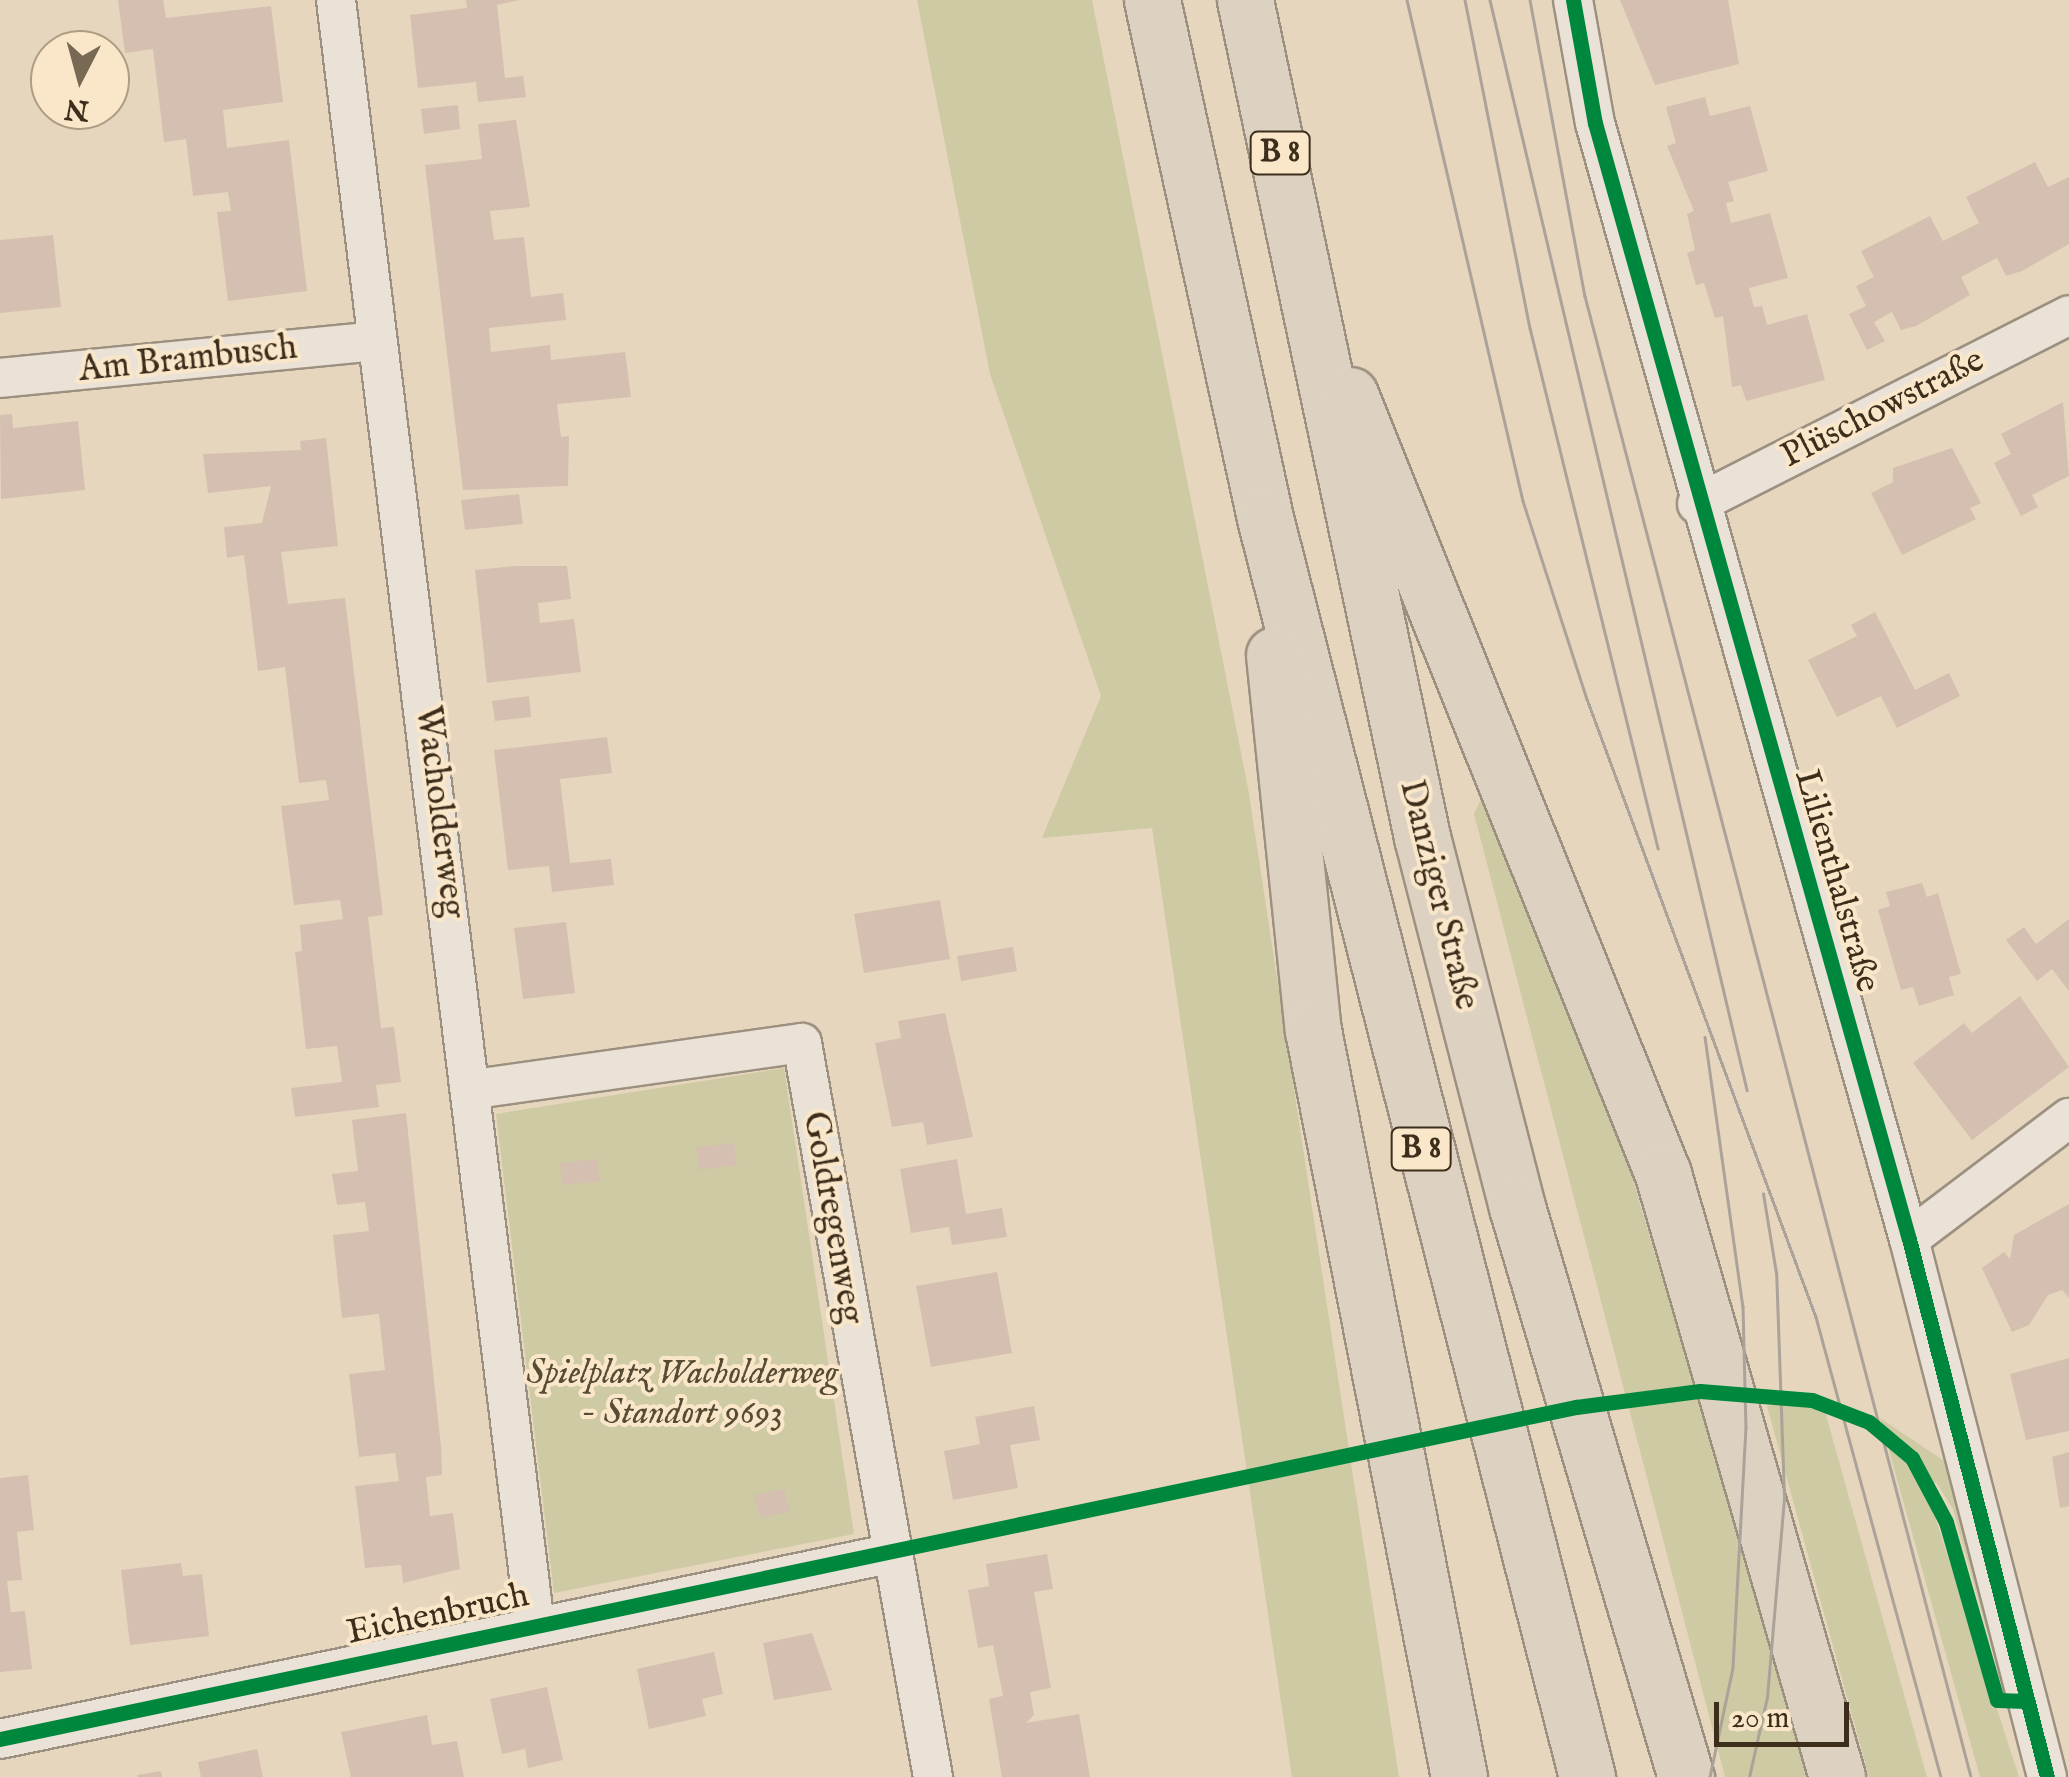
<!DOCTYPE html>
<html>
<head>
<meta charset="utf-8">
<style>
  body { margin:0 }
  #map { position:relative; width:2069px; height:1777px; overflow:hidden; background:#e7d6be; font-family:"IM FELL English",serif }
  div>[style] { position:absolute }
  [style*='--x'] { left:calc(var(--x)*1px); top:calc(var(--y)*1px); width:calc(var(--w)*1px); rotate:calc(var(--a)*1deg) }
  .green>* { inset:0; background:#cecaa3 }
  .building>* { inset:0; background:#d5bfb0 }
  .roads { filter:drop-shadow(2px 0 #9c9080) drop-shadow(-2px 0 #9c9080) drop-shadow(0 2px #9c9080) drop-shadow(0 -2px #9c9080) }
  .minor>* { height:38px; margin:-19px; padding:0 19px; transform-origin:19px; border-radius:19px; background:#eae2d6 }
  .trunk>* { height:55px; margin:-27.5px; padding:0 27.5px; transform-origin:27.5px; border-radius:27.5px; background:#ddd2c1 }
  .tram>* { height:2.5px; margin:-1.25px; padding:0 1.25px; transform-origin:1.25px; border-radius:1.25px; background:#aba399 }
  .cycleway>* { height:15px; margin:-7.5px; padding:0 7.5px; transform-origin:7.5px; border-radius:7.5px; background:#00873e }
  span { translate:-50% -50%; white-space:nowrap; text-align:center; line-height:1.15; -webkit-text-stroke:8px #fae7ca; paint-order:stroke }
  .shield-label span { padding:2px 8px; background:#fae7ca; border:2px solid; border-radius:8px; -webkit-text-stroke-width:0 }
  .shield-label { font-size:32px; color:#3d2e1c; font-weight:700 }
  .street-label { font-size:35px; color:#3d2e1c }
  .park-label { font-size:35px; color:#564b33; font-style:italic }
  .north { position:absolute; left:30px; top:30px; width:100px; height:100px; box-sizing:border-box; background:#fae7ca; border:2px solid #ae9d84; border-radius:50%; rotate:186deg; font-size:28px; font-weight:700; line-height:40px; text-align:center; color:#3d2e1c }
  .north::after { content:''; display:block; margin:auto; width:35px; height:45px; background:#786955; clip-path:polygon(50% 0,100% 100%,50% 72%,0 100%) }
  .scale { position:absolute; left:1714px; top:1702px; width:135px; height:45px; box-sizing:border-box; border:5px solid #3d2e1c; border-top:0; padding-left:12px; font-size:30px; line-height:35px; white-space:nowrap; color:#3d2e1c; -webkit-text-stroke:8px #fae7ca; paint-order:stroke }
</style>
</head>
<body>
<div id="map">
  <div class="green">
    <div style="clip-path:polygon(917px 0,1092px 0,1248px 788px,1399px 1777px,1292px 1777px,1152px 828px,1042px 838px,1101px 696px,990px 374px)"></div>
    <div style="clip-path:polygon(1484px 793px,1611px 1105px,1809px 1777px,1725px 1777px,1474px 814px)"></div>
    <div style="clip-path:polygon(784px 1068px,854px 1534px,554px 1593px,496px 1114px)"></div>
    <div style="clip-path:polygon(1821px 1397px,1927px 1777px,1869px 1777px,1767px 1406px)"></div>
    <div style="clip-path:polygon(1880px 1418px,1952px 1466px,2014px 1694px,2005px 1697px,1953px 1509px,1936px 1482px,1926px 1489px,2019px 1777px,1980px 1777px)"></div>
  </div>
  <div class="building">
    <div style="clip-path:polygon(118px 0,163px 0,166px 18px,271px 6px,283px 102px,223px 110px,227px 148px,289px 140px,307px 291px,228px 301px,217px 212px,231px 211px,228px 192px,193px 196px,186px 139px,164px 142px,153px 49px,125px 53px)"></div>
    <div style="clip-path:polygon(466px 0,519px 0,497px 5px,505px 78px,523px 76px,526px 97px,478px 102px,476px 82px,418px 88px,410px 15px,467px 8px)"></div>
    <div style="clip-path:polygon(1620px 0,1728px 0,1739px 64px,1655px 85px)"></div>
    <div style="clip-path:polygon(1705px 97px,1710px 116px,1750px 106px,1768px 171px,1728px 182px,1734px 201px,1726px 203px,1731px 223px,1770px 213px,1788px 278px,1749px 288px,1754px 307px,1762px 306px,1767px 325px,1807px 314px,1825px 380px,1746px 401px,1741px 385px,1732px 387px,1723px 316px,1715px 318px,1704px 283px,1696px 285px,1687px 253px,1695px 250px,1687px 214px,1694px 211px,1667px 146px,1676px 143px,1666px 107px)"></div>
    <div style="clip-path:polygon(458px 105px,460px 129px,424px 134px,421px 109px)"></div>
    <div style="clip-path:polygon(516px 120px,530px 207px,490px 211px,494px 240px,524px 237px,531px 297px,563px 293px,566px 320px,489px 328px,491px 352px,550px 345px,551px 360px,625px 352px,631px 397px,557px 404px,561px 437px,569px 436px,568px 486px,463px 490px,425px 165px,482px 159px,478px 124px)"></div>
    <div style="clip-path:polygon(2035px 162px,2048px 187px,2069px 177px,2069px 244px,2022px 271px,2006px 276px,1997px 258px,1961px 277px,1970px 295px,1916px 326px,1901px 330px,1892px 312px,1874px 322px,1885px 341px,1867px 350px,1849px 314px,1866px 306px,1856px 286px,1874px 277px,1861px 251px,1930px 216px,1943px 241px,1979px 223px,1966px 197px)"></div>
    <div style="clip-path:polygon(53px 235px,61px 307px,0 313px,0 240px)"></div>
    <div style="clip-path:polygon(2063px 402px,2069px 476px,2032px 495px,2038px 507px,2021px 516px,1994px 463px,2011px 454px,2001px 434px)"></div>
    <div style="clip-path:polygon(12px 414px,13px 428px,78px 421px,85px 490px,1px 499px,0 415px)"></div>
    <div style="clip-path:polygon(326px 438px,338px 546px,281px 552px,288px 604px,345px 598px,383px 915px,368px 917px,381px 1028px,394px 1027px,401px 1082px,376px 1085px,379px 1107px,295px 1117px,291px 1088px,342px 1082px,337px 1046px,306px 1049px,295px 952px,302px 951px,300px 925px,343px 919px,340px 900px,294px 905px,281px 806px,329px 800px,326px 780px,299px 783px,285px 667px,258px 671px,244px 555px,227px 558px,224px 527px,262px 523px,271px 486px,208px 493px,203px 454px,301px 450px,300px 441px)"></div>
    <div style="clip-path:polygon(1952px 448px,1981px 503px,1970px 508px,1976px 519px,1902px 555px,1871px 493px,1893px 482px,1893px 468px)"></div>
    <div style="clip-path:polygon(519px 494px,523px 524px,465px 530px,461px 500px)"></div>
    <div style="clip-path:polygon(514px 566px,567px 566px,571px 599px,538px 603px,540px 623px,574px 619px,581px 672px,487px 683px,475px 570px)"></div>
    <div style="clip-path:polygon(1875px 612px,1915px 690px,1949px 673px,1960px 696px,1897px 728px,1881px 696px,1837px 717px,1808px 660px,1857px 636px,1851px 625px)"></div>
    <div style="clip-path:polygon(529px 696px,531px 717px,495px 721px,492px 701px)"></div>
    <div style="clip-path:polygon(607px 737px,612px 773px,560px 779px,570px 863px,611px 859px,614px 885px,552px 892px,549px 866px,508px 870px,494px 750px)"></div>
    <div style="clip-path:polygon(1922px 883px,1927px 897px,1938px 893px,1961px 974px,1949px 977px,1954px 995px,1919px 1006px,1913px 987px,1901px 990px,1878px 910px,1890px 906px,1886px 892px)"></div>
    <div style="clip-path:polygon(940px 900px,950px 959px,864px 973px,854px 914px)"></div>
    <div style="clip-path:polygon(2069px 919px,2069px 991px,2052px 969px,2037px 981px,2006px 940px,2024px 927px,2036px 944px)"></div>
    <div style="clip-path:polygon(566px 922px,575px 993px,523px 999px,514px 928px)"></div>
    <div style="clip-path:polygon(1013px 947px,1017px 971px,961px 981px,957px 956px)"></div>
    <div style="clip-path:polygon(2020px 996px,2069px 1067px,1972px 1140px,1913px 1063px,1964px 1023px,1972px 1033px)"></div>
    <div style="clip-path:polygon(945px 1013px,973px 1137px,927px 1145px,923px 1122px,892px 1127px,875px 1043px,901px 1038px,898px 1021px)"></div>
    <div style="clip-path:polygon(406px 1113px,441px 1447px,442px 1475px,426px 1477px,430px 1516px,453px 1513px,460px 1569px,403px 1583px,401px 1565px,365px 1568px,355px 1486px,399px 1481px,395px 1453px,359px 1457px,349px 1374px,385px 1370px,379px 1314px,342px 1318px,333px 1235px,369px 1231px,365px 1202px,337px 1205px,332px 1174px,358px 1171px,352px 1120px)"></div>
    <div style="clip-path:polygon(734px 1143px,737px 1165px,699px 1170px,696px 1147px)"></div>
    <div style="clip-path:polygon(597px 1159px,600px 1182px,562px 1185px,560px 1163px)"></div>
    <div style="clip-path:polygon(957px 1159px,966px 1214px,1002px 1208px,1007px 1237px,952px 1245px,949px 1227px,911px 1233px,900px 1169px)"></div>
    <div style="clip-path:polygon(2069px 1204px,2069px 1298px,2062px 1290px,2048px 1295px,2029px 1325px,2012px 1332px,1982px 1268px,2004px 1252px,2010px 1259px,2014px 1235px)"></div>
    <div style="clip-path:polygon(997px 1272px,1012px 1353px,931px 1367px,916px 1286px)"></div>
    <div style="clip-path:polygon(2069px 1358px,2069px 1431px,2026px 1440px,2010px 1374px)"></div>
    <div style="clip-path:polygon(1034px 1406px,1040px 1440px,1010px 1445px,1018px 1488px,953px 1500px,944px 1451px,980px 1444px,975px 1417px)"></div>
    <div style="clip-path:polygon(2069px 1452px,2069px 1506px,2060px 1508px,2052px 1457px)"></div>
    <div style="clip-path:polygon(28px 1475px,34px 1530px,17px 1532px,22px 1580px,7px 1581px,11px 1612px,25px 1611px,32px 1669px,0 1672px,0 1478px)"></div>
    <div style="clip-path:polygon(784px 1489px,790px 1512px,760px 1518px,754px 1495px)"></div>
    <div style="clip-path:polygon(1047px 1554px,1053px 1589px,1034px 1592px,1051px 1688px,1030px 1692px,1034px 1715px,1026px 1723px,1079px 1714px,1090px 1777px,1002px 1777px,989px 1699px,1003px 1696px,993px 1645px,978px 1648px,968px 1590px,989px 1586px,986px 1564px)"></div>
    <div style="clip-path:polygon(181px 1563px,183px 1576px,202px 1574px,209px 1636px,130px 1645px,121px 1570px)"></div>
    <div style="clip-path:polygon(812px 1633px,832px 1690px,774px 1700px,763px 1643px)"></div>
    <div style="clip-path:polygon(714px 1652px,723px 1694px,702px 1699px,706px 1716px,649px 1729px,637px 1669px)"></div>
    <div style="clip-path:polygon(547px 1687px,563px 1760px,528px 1768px,525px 1749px,502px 1754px,490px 1699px)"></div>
    <div style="clip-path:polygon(427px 1715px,432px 1745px,457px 1741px,464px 1777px,351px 1777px,341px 1732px)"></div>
    <div style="clip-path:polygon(257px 1749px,263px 1777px,201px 1777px,198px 1762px)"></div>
    <div style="clip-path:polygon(161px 1771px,162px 1777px,138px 1777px,137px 1775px)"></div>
  </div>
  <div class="roads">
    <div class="minor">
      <div style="--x:336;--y:0;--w:1637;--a:83.02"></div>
      <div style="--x:1573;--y:0;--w:125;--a:79.9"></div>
      <div style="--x:1595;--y:123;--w:1159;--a:74.29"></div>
      <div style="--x:1909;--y:1239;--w:555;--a:75.61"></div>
      <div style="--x:0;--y:378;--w:379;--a:-5.6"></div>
      <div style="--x:1697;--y:504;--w:417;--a:-26.9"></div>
      <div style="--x:475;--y:1089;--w:330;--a:-8"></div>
      <div style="--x:802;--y:1043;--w:746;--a:79.88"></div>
      <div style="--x:1909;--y:1239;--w:201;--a:-37.1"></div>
      <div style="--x:0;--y:1739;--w:908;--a:-11.76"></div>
    </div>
    <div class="trunk">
      <div style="--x:1152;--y:0;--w:530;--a:77.69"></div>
      <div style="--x:1265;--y:518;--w:1300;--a:75.65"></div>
      <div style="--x:1245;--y:0;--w:856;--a:78.06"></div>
      <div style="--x:1422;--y:837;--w:382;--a:75.6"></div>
      <div style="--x:1517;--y:1207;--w:595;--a:73.49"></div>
      <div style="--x:1350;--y:395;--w:840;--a:68.11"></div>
      <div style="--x:1663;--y:1174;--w:628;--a:73.9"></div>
      <div style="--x:1274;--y:655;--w:377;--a:84.1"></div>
      <div style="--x:1313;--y:1030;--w:761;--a:78.94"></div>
    </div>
  </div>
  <div class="tram">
    <div style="--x:1407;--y:0;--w:514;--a:76.96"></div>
    <div style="--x:1523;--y:501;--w:208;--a:72.1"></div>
    <div style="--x:1587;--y:699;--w:659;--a:69.67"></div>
    <div style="--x:1816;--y:1317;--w:477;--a:74.8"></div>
    <div style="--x:1465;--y:0;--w:334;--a:78.8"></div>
    <div style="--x:1530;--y:328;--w:536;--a:76.17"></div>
    <div style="--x:1490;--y:0;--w:1120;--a:76.73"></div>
    <div style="--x:1530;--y:0;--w:301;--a:79.5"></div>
    <div style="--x:1585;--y:296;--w:1530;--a:75.39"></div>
    <div style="--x:1705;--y:1037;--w:272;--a:82"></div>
    <div style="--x:1743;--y:1306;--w:121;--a:88.6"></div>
    <div style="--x:1746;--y:1427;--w:241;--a:93.1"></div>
    <div style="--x:1733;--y:1668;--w:111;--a:101.9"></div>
    <div style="--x:1749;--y:1777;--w:82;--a:-77.3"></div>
    <div style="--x:1767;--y:1697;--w:201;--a:-85.1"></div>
    <div style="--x:1784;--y:1497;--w:224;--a:-92"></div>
    <div style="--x:1776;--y:1273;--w:80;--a:-99.3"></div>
  </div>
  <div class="cycleway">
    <div style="--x:1573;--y:0;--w:125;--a:79.9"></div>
    <div style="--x:1595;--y:123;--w:1159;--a:74.29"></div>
    <div style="--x:1909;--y:1239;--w:555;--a:75.61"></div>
    <div style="--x:0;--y:1739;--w:1611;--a:-11.9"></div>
    <div style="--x:1576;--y:1407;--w:125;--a:-7.4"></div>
    <div style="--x:1700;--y:1391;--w:112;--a:4.6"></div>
    <div style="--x:1812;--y:1400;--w:61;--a:21.1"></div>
    <div style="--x:1869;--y:1422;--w:56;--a:39.9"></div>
    <div style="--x:1912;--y:1458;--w:72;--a:62"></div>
    <div style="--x:1946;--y:1522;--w:185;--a:74"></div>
    <div style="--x:1997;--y:1700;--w:29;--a:2"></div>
  </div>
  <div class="shield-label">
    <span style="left:1280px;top:153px">B 8</span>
    <span style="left:1421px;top:1149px">B 8</span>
  </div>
  <div class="street-label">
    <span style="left:188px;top:360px;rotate:-6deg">Am Brambusch</span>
    <span style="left:1883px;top:409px;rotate:-27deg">Plüschowstraße</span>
    <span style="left:439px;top:812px;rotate:83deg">Wacholderweg</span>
    <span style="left:1836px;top:881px;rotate:74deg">Lilienthalstraße</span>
    <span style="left:1438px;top:895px;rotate:76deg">Danziger Straße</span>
    <span style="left:832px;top:1218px;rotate:80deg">Goldregenweg</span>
    <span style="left:438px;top:1615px;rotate:-12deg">Eichenbruch</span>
  </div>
  <div class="park-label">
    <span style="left:682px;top:1394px">Spielplatz Wacholderweg<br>- Standort 9693</span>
  </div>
  <div class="north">N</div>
  <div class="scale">20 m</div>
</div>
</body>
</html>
